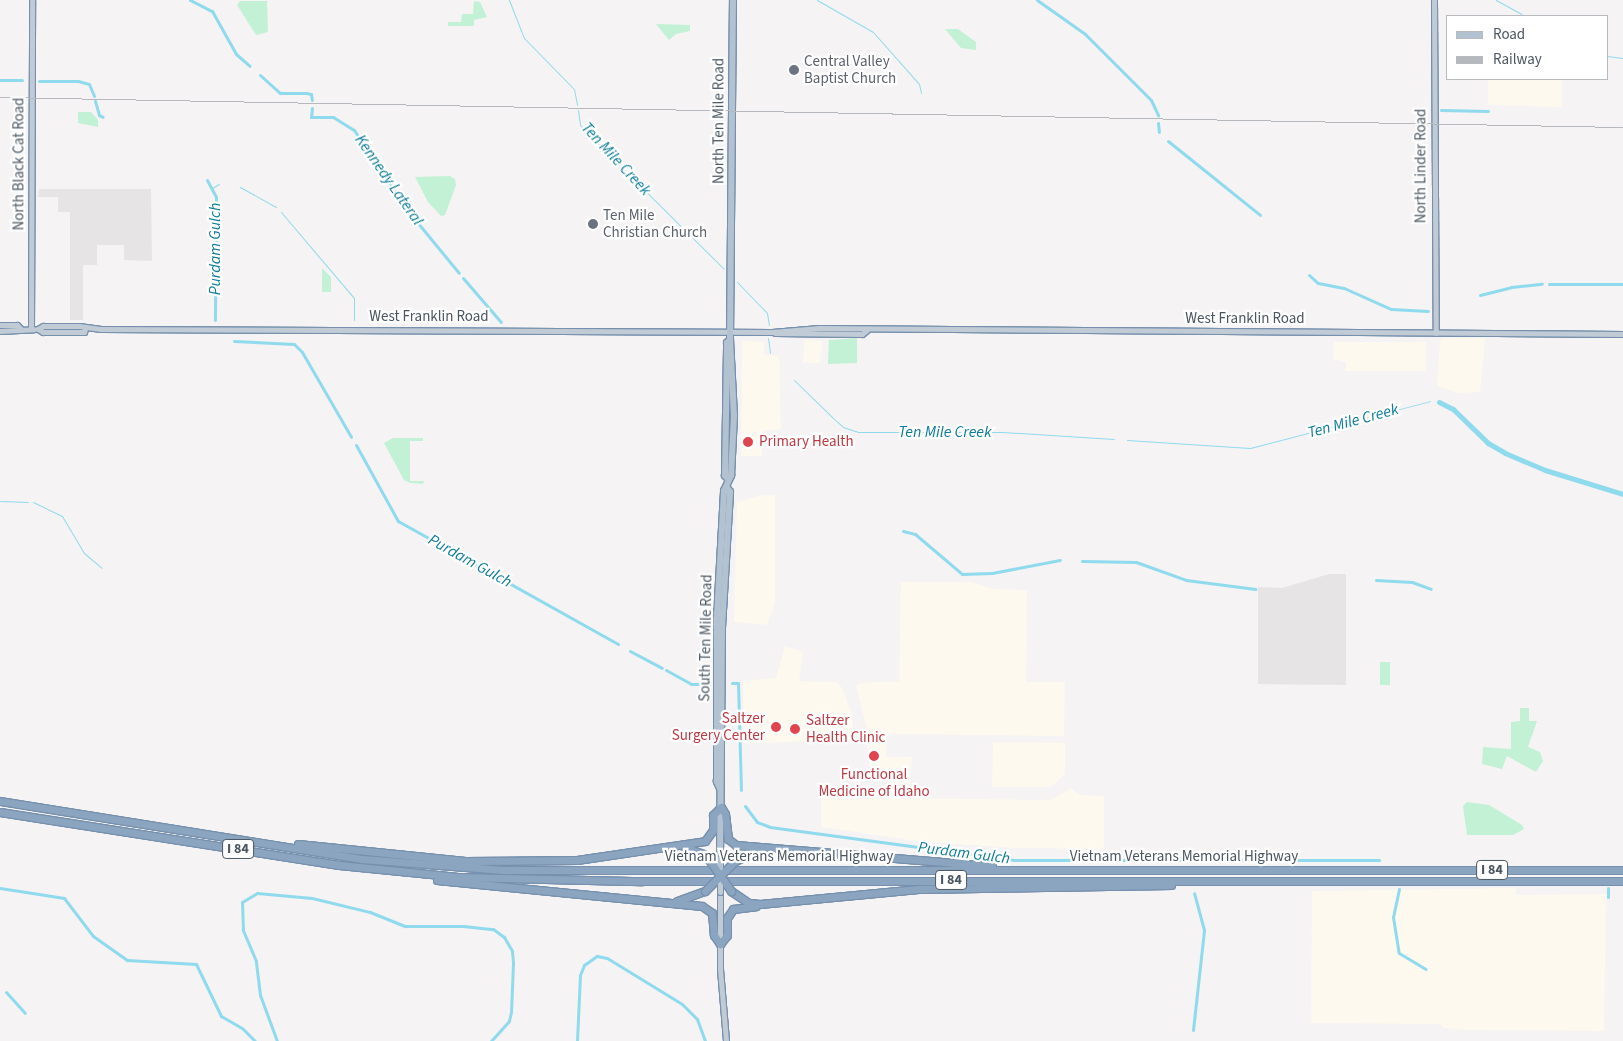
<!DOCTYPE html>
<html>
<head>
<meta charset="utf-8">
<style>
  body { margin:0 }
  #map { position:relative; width:1623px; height:1041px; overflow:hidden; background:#f5f3f3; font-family:"Source Sans 3",sans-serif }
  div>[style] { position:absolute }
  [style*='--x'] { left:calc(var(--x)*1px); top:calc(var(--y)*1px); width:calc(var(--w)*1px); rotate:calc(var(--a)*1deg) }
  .commercial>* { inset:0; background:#fdf9ef }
  .education>* { inset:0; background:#e6e4e5 }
  .green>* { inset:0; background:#c3f1d5 }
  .stream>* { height:1px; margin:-0.5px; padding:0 0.5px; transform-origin:0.5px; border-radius:0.5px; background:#90daee }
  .canal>* { height:3px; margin:-1.5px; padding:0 1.5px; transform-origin:1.5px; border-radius:1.5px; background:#90daee }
  .river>* { height:5px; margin:-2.5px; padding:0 2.5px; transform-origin:2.5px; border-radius:2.5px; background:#90daee }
  .roads { filter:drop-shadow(1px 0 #7690ad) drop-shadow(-1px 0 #7690ad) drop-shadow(0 1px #7690ad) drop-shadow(0 -1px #7690ad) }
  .secondary>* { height:5px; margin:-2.5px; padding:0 2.5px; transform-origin:2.5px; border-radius:2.5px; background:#c1cbd6 }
  .primary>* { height:5.5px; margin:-2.75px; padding:0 2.75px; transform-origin:2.75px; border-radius:2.75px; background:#b3c2d1 }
  .motorway>* { height:7px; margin:-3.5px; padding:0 3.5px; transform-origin:3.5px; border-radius:3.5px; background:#8ba5c1 }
  .rail>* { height:1px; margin:-0.5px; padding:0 0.5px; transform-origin:0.5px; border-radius:0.5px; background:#b5b8bd }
  .bridges { filter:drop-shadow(1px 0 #7690ad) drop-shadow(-1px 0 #7690ad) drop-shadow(0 1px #7690ad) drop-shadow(0 -1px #7690ad) }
  .secondary-bridge>* { height:5px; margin:-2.5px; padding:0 2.5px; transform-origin:2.5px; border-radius:2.5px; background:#c1cbd6 }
  .primary-bridge>* { height:5.5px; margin:-2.75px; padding:0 2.75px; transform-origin:2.75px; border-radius:2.75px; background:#b3c2d1 }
  .motorway-bridge>* { height:7px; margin:-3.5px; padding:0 3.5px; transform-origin:3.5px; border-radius:3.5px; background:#8ba5c1 }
  .dots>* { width:14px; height:14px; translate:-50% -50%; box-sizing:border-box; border:2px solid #fff; border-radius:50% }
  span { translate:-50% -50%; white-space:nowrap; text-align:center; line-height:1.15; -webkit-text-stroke:4.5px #fff; paint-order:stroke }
  .shield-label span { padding:1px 4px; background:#fff; border:1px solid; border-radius:4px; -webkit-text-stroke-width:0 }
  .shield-label { font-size:14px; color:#4a5661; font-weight:700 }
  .worship-label { font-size:15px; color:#5b616d }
  .left { translate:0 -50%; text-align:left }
  .street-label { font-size:15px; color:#4a5661 }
  .health-label { font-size:15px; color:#be3a42 }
  .right { translate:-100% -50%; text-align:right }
  .water-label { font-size:16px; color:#0c7c9b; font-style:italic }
  .legend { position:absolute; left:1446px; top:15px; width:162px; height:65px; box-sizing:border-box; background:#fff; border:1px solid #b7bbc0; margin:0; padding:6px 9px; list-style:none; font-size:15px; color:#4a5661 }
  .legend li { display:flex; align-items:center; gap:10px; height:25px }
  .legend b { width:25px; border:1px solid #b7bbc0 }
</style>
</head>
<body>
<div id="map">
  <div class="commercial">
    <div style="clip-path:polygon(1488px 79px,1562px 79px,1562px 107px,1488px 105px)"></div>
    <div style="clip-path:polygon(1444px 338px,1485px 338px,1480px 392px,1459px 393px,1437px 386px,1440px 341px)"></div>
    <div style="clip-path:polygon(804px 340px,823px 341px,820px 363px,803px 363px)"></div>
    <div style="clip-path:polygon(742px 341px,764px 342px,764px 355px,779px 356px,781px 429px,762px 431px,762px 456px,741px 456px)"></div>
    <div style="clip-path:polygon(1334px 342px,1426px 342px,1426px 371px,1346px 371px,1346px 362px,1333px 359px)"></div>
    <div style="clip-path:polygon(763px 495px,775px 495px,775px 603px,767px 625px,734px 622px,737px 502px)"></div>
    <div style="clip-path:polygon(901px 582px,971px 582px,993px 589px,1027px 590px,1026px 682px,1065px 682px,1064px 736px,868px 734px,856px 686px,860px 683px,899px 681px)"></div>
    <div style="clip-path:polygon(785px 646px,803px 652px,799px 681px,837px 682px,842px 688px,852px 714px,854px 739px,744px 744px,743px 681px,776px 678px)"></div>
    <div style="clip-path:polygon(993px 742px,1065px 743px,1065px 774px,1051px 787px,992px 787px)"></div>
    <div style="clip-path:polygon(886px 744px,886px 757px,912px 757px,910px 786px,885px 782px,869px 766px,867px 745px)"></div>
    <div style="clip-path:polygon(1071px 788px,1079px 795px,1104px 796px,1104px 849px,1015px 848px,916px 841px,821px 827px,821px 797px,848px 797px,870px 789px,886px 798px,1051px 800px)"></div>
    <div style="clip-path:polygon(1516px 888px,1516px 895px,1606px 894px,1604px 1031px,1468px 1030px,1443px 1028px,1440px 1024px,1311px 1023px,1312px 891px)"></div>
  </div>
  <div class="education">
    <div style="clip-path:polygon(39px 189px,151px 189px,152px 261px,124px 260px,124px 245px,97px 245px,97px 265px,83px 265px,83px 320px,70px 320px,70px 212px,58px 212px,58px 197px,38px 197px)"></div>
    <div style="clip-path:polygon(1329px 574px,1346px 574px,1346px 685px,1258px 684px,1258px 587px,1282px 588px)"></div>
  </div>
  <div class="green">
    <div style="clip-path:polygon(240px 1px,267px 1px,268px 32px,256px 35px,237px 5px)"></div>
    <div style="clip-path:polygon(474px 1px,480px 2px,487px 17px,474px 20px,474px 26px,448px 26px,448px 22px,461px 22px,462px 14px,473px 14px)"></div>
    <div style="clip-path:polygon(656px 24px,690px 25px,690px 31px,676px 34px,669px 40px)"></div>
    <div style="clip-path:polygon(945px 29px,958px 29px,976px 42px,976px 50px,961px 48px)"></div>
    <div style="clip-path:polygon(78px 112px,91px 112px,98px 120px,98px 127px,78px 123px)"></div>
    <div style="clip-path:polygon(450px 176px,455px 179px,456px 185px,445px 215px,441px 216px,428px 202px,415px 177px)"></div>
    <div style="clip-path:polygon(322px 268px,331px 277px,331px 292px,322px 292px)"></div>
    <div style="clip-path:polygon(857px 338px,857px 363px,828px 364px,829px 340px)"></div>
    <div style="clip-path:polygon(393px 438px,423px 438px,423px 441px,410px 441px,410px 481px,424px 481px,423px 484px,410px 483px,404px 480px,384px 443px)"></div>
    <div style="clip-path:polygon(1380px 662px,1390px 662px,1390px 685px,1380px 685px)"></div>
    <div style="clip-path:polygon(1520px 708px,1529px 708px,1529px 721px,1537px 721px,1528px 747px,1540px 752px,1543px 761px,1536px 772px,1507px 756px,1502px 769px,1482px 764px,1483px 747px,1511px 749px,1511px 722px,1520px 721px)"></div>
    <div style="clip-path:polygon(1467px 802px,1489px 805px,1522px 825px,1524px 829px,1513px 835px,1467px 835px,1463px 806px)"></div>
  </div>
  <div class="stream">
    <div style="--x:509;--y:0;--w:41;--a:68.5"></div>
    <div style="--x:524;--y:38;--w:71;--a:45.6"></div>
    <div style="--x:574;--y:89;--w:16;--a:79"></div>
    <div style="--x:817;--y:0;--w:64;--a:29.7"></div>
    <div style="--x:873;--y:32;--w:69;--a:48.5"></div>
    <div style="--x:919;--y:84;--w:9;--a:77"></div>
    <div style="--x:1496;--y:0;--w:29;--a:29"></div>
    <div style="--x:1607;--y:56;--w:16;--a:7"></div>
    <div style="--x:578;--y:110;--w:15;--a:82"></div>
    <div style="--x:580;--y:125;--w:16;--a:47"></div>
    <div style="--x:591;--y:137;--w:187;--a:44.8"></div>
    <div style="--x:240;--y:187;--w:41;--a:29.1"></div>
    <div style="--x:212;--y:188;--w:8;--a:-30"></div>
    <div style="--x:281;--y:212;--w:113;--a:49.7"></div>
    <div style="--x:354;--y:298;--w:22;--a:90"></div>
    <div style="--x:737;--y:282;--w:43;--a:45.9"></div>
    <div style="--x:767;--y:313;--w:12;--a:81"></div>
    <div style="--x:768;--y:338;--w:15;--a:82"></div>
    <div style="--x:794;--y:380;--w:54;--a:44.3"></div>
    <div style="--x:833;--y:418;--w:13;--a:42"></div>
    <div style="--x:843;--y:427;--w:16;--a:18"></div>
    <div style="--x:858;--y:432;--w:144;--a:0"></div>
    <div style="--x:1002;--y:432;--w:112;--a:3.6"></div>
    <div style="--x:1127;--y:440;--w:123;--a:3.7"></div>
    <div style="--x:1250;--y:448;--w:186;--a:-14.6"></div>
    <div style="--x:0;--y:501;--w:28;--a:2"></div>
    <div style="--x:33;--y:502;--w:32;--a:26"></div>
    <div style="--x:62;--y:516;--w:43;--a:59.3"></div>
    <div style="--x:84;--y:553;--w:23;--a:40"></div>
  </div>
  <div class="canal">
    <div style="--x:190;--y:0;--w:25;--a:27"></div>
    <div style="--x:212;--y:11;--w:49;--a:60.8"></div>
    <div style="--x:236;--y:54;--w:18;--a:41"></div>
    <div style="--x:1037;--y:0;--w:59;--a:35.3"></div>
    <div style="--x:1085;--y:34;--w:93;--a:45"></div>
    <div style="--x:1151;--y:100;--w:17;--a:65"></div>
    <div style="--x:260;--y:75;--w:27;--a:42"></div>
    <div style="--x:280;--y:93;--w:26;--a:0"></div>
    <div style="--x:306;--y:93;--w:5;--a:11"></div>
    <div style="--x:311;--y:94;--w:6;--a:81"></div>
    <div style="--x:0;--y:80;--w:22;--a:0"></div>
    <div style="--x:39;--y:81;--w:39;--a:0"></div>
    <div style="--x:78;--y:81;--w:11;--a:15"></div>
    <div style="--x:89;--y:84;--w:13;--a:67"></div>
    <div style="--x:95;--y:101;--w:15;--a:74"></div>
    <div style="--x:99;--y:115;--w:4;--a:27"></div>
    <div style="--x:312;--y:108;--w:9;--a:96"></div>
    <div style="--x:311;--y:117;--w:22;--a:0"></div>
    <div style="--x:333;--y:117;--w:25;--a:32"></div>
    <div style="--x:354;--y:130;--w:97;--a:56.3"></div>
    <div style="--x:408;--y:211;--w:80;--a:50.6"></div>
    <div style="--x:1441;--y:110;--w:47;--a:1.2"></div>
    <div style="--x:1158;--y:123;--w:9;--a:84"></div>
    <div style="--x:1168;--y:141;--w:118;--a:38.8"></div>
    <div style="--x:207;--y:180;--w:19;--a:62"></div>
    <div style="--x:216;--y:197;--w:123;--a:90.5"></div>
    <div style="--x:1309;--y:275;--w:12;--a:42"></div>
    <div style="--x:1318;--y:283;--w:26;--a:11"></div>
    <div style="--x:1344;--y:288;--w:51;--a:24.1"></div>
    <div style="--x:1391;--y:309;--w:37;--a:3"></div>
    <div style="--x:463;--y:278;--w:58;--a:49.2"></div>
    <div style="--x:1549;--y:284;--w:74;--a:0"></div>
    <div style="--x:1480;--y:295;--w:32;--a:-14"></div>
    <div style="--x:1511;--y:287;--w:31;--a:-6"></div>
    <div style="--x:234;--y:341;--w:60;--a:2.9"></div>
    <div style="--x:294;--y:344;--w:11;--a:45"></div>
    <div style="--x:302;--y:352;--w:98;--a:60"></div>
    <div style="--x:356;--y:445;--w:87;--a:61.1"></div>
    <div style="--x:398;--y:521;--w:252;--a:29.2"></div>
    <div style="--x:903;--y:531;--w:12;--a:14"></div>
    <div style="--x:915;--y:534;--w:62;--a:40.4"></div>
    <div style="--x:962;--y:574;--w:30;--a:-2"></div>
    <div style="--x:992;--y:573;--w:69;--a:-10.8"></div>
    <div style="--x:1082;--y:561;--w:54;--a:1.1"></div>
    <div style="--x:1136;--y:562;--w:53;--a:19.8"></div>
    <div style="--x:1186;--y:580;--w:70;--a:7.4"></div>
    <div style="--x:1376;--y:580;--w:36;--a:3"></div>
    <div style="--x:1412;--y:582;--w:20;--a:20"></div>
    <div style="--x:630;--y:651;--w:36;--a:28"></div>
    <div style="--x:666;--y:670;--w:29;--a:29"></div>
    <div style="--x:691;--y:684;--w:18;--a:0"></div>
    <div style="--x:732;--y:683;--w:6;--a:0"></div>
    <div style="--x:738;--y:683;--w:107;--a:88.4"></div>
    <div style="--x:745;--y:806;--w:20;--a:53"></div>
    <div style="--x:757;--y:822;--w:14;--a:21"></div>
    <div style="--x:770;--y:827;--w:245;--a:7.7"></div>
    <div style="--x:1013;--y:860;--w:366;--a:0"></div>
    <div style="--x:0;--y:888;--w:65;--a:8.9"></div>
    <div style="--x:64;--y:898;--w:48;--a:52.7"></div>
    <div style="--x:93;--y:936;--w:42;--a:35.2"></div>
    <div style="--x:127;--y:960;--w:69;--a:3.3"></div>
    <div style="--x:196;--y:964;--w:58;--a:64.3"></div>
    <div style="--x:221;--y:1016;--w:24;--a:30"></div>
    <div style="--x:242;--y:1028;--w:18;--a:45"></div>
    <div style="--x:1399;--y:889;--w:29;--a:102"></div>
    <div style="--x:1393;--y:917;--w:36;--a:81"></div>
    <div style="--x:1399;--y:953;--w:31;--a:31"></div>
    <div style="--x:1608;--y:897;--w:9;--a:-90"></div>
    <div style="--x:6;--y:992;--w:28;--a:48"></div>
    <div style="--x:1193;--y:1030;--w:101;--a:-83.7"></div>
    <div style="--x:1204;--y:930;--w:38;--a:-105"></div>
    <div style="--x:277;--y:1041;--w:49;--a:-110.3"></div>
    <div style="--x:260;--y:995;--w:34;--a:-97"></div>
    <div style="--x:256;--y:961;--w:34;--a:-113"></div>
    <div style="--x:243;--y:930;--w:28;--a:-92"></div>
    <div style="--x:242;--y:902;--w:17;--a:-31"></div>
    <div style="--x:257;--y:893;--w:55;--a:5.2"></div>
    <div style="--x:312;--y:898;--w:60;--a:13.6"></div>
    <div style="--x:370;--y:912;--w:38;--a:22"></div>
    <div style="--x:405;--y:926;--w:58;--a:0"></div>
    <div style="--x:463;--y:926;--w:30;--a:6"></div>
    <div style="--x:493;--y:929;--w:14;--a:36"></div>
    <div style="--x:504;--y:937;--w:16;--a:60"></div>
    <div style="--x:512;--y:951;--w:12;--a:85"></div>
    <div style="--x:513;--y:963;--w:49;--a:92.3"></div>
    <div style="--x:511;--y:1012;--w:9;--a:103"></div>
    <div style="--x:509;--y:1021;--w:27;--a:132"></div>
    <div style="--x:577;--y:1041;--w:66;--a:-87.4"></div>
    <div style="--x:580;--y:975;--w:11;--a:-68"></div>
    <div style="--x:584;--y:965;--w:16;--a:-35"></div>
    <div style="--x:597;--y:956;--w:10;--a:11"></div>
    <div style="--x:607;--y:958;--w:88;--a:31.5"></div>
    <div style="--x:682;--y:1004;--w:21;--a:45"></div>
    <div style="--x:697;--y:1019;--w:23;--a:70"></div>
  </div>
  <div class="river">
    <div style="--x:1439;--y:402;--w:16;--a:27"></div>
    <div style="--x:1453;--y:409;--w:49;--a:44.2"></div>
    <div style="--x:1488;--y:443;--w:20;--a:30"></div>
    <div style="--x:1505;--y:453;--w:43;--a:23"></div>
    <div style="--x:1545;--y:470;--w:82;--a:17.1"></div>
  </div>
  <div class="roads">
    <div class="secondary">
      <div style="--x:1434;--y:0;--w:333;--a:89.7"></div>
      <div style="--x:0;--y:325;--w:17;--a:0"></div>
      <div style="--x:17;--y:325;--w:6;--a:45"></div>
      <div style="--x:31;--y:329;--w:329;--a:-89.8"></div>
      <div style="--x:85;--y:329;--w:3;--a:108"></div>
      <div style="--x:84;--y:332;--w:41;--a:180"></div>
      <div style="--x:43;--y:332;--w:6;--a:-149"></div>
      <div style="--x:38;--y:329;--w:6;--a:-31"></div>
      <div style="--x:43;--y:326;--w:36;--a:0"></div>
      <div style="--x:79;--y:326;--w:22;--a:8"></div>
      <div style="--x:101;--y:329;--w:671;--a:0.26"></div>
      <div style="--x:772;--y:332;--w:47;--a:-4.9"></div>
      <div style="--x:819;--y:328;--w:804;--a:0.43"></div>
      <div style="--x:0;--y:331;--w:34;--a:-3"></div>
      <div style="--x:775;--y:333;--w:87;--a:0.7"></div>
      <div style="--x:862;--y:334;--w:6;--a:-39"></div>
      <div style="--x:720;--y:892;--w:77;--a:90"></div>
      <div style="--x:720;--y:969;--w:72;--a:85.2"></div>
    </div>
    <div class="primary">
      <div style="--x:728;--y:479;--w:4;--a:-135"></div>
      <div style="--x:725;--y:476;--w:133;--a:-89.1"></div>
      <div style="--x:727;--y:343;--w:4;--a:-45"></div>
      <div style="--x:720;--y:789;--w:8;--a:-113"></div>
      <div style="--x:717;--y:782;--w:165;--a:-90"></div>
      <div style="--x:717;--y:617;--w:126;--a:-86.8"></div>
      <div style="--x:724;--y:491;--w:17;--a:-65"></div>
      <div style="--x:731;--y:476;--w:60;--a:-87.1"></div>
      <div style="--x:734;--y:416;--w:76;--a:-93"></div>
      <div style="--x:730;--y:340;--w:340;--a:-89.5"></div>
      <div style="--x:720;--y:860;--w:232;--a:-89.5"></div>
      <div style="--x:722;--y:628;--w:136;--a:-86.6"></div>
      <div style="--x:730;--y:492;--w:5;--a:-127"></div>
    </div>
    <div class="motorway">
      <div style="--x:0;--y:801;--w:367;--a:9.1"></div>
      <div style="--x:362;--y:859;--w:142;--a:4.4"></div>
      <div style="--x:504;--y:870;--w:1119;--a:0"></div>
      <div style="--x:0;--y:812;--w:343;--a:8.9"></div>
      <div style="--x:339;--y:865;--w:122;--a:5.7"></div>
      <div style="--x:460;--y:877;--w:182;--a:1.3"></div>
      <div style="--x:642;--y:881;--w:981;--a:0"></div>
      <div style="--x:298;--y:844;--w:168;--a:5.8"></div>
      <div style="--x:465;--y:861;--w:112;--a:-0.5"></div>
      <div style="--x:577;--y:860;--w:129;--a:-8.4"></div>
      <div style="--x:705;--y:841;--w:14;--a:-54"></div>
      <div style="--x:713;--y:830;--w:15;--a:-90"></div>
      <div style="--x:713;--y:815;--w:11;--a:-45"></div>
      <div style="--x:721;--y:807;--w:8;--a:60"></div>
      <div style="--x:725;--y:814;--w:25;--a:83"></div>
      <div style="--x:728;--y:839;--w:10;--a:37"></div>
      <div style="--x:736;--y:845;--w:257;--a:4.7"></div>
      <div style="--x:684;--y:847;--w:20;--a:20"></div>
      <div style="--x:703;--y:854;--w:10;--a:45"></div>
      <div style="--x:735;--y:861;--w:27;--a:-24"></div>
      <div style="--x:437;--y:880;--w:266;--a:5.6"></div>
      <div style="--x:702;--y:906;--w:12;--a:35"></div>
      <div style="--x:712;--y:913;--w:22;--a:85"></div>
      <div style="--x:714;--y:935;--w:11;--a:56"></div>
      <div style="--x:720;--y:944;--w:11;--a:-52"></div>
      <div style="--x:727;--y:935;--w:17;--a:-90"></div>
      <div style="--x:727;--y:918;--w:11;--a:-56"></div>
      <div style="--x:733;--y:909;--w:23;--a:-7"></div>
      <div style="--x:731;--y:891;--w:22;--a:34"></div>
      <div style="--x:749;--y:903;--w:11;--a:5"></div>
      <div style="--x:760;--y:904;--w:159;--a:-5.4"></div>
      <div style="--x:918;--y:889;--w:253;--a:-0.9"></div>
      <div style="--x:677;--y:901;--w:30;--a:-20"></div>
    </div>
  </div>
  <div class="rail">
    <div style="--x:0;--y:97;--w:1623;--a:1.06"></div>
  </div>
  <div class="bridges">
    <div class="secondary-bridge">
      <div style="--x:720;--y:892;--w:17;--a:-90"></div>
    </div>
    <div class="primary-bridge">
      <div style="--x:720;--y:874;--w:14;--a:-90"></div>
    </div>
    <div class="motorway-bridge">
      <div style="--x:710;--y:861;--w:37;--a:55"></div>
      <div style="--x:705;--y:891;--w:42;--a:-45"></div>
    </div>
  </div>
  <div class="dots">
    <div style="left:794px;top:70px;background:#6b7280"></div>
    <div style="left:593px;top:224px;background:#6b7280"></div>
    <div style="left:748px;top:442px;background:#e0444e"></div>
    <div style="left:776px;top:727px;background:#e0444e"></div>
    <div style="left:795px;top:729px;background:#e0444e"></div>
    <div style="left:874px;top:756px;background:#e0444e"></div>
  </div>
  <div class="shield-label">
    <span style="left:238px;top:849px">I 84</span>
    <span style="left:1492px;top:870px">I 84</span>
    <span style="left:951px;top:880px">I 84</span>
  </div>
  <div class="worship-label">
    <span class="left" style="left:804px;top:70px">Central Valley<br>Baptist Church</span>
    <span class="left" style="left:603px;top:224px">Ten Mile<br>Christian Church</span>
  </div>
  <div class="street-label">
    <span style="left:719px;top:121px;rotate:-90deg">North Ten Mile Road</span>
    <span style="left:19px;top:164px;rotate:-90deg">North Black Cat Road</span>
    <span style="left:1421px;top:166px;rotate:-90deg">North Linder Road</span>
    <span style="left:429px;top:317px">West Franklin Road</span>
    <span style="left:1245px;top:319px">West Franklin Road</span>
    <span style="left:706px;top:638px;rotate:-89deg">South Ten Mile Road</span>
    <span style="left:779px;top:857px">Vietnam Veterans Memorial Highway</span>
    <span style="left:1184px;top:857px">Vietnam Veterans Memorial Highway</span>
  </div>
  <div class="health-label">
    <span class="left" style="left:759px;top:442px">Primary Health</span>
    <span class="right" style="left:765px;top:727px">Saltzer<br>Surgery Center</span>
    <span class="left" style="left:806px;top:729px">Saltzer<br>Health Clinic</span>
    <span style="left:874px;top:783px">Functional<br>Medicine of Idaho</span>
  </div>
  <div class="water-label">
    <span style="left:616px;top:159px;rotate:47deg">Ten Mile Creek</span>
    <span style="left:389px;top:180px;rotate:55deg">Kennedy Lateral</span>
    <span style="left:215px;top:249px;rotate:-90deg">Purdam Gulch</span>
    <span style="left:1353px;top:421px;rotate:-15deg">Ten Mile Creek</span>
    <span style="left:945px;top:432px">Ten Mile Creek</span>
    <span style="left:470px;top:561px;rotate:29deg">Purdam Gulch</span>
    <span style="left:964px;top:853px;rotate:7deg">Purdam Gulch</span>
  </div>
  <ul class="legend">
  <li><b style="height:6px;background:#b3c2d1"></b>Road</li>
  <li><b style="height:6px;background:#b5b8bd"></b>Railway</li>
  </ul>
</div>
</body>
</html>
